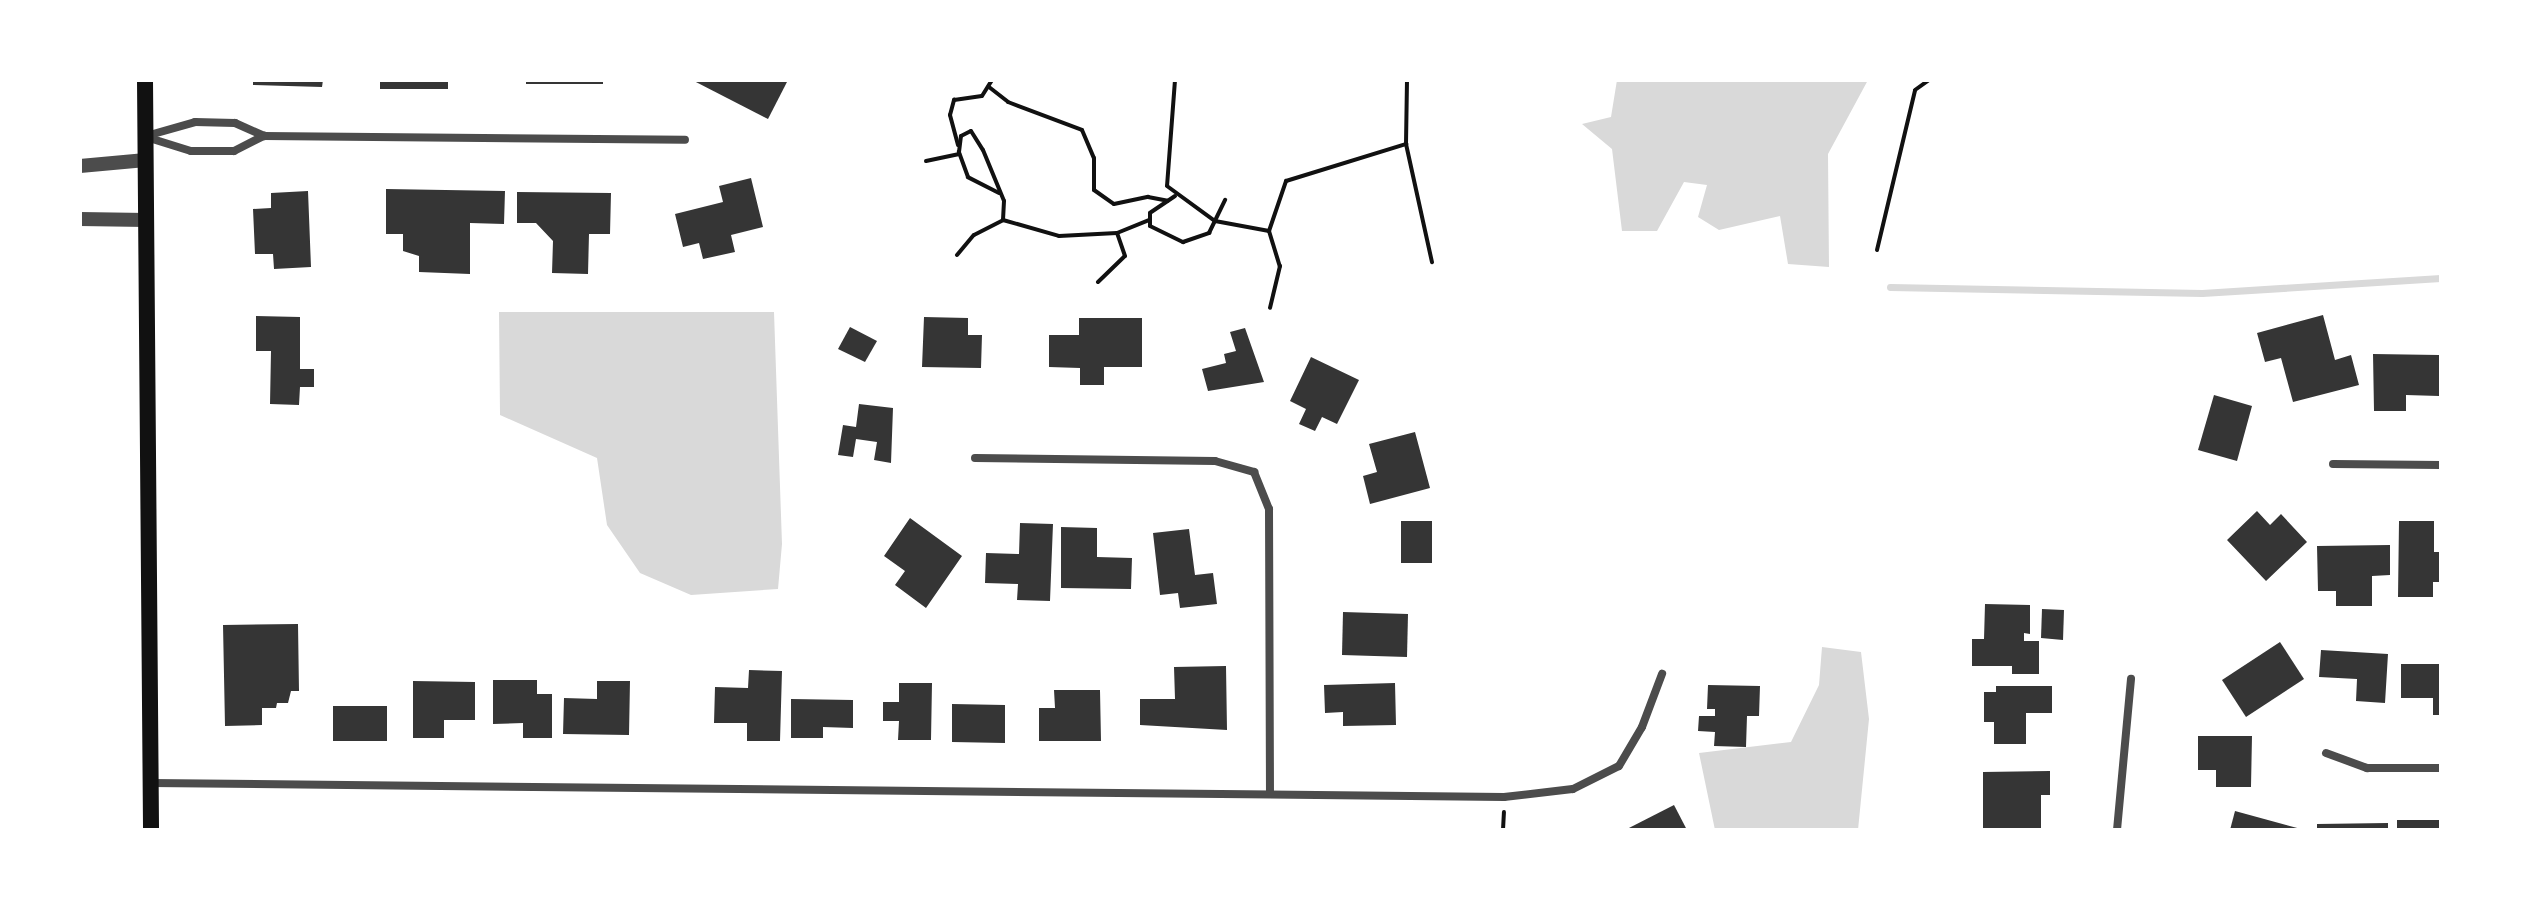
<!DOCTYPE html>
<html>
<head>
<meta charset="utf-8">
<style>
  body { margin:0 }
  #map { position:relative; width:2521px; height:910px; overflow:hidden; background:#fff; font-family:Signika,sans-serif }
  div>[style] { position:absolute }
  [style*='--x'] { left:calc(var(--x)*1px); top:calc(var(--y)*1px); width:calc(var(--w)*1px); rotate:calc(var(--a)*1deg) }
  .water>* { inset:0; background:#d9d9d9 }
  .stream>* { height:7px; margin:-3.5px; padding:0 3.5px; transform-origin:3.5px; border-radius:3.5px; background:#d9d9d9 }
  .building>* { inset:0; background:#353535 }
  .path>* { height:4px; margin:-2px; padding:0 2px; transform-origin:2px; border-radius:2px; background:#111 }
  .minor>* { height:8px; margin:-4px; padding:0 4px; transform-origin:4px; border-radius:4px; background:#4c4c4c }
  .tertiary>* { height:14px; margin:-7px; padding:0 7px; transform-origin:7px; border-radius:7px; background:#4c4c4c }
  .secondary>* { height:16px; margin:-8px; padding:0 8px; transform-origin:8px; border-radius:8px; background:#111 }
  span { translate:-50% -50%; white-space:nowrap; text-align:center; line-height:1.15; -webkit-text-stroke:6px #fff; paint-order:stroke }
  .frame { position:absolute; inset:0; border:82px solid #fff; pointer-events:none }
</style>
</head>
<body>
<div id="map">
  <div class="water">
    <div style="clip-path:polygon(1617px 80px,1868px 80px,1828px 154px,1829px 267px,1788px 264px,1780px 216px,1719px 230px,1698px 217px,1707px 185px,1684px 182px,1657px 231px,1622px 231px,1612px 149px,1582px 124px,1611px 117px)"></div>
    <div style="clip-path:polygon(499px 312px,774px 312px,782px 544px,778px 589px,691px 595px,640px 573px,607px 525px,597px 458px,500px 415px)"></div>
    <div style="clip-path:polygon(1822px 647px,1861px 652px,1869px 719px,1858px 830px,1715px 830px,1699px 753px,1791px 742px,1819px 685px)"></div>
  </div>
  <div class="stream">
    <div style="--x:1890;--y:287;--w:312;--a:1.1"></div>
    <div style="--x:2202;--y:293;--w:239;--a:-3.6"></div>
  </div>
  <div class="building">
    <div style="clip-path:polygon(253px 80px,323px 80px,322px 87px,253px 85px)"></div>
    <div style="clip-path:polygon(380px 80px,448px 80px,448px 89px,380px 89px)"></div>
    <div style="clip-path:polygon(526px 80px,603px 80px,603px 84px,526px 84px)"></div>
    <div style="clip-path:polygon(692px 80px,788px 80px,768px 119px)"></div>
    <div style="clip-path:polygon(751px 178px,763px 227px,731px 235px,735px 252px,703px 259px,699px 243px,683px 247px,675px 214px,723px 202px,719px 186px)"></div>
    <div style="clip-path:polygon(386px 189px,505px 191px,504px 224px,470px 223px,470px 274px,419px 272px,419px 256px,403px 251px,403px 234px,386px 234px)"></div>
    <div style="clip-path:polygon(308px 191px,311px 267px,274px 269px,273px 254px,255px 254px,253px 209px,271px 208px,271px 193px)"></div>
    <div style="clip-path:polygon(517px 192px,611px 193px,610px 234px,589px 234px,588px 274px,552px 273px,553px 241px,536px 223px,517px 223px)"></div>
    <div style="clip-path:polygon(2323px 315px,2335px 360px,2351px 355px,2359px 385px,2293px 402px,2281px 358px,2265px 362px,2257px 333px)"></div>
    <div style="clip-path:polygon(256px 316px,300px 317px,300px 369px,314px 369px,314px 387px,300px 387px,299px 405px,270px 404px,271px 351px,256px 351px)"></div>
    <div style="clip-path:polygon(924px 317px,968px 318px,968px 335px,982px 335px,981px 368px,922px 367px)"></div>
    <div style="clip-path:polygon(1079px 318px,1142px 318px,1142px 367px,1104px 367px,1104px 385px,1080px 385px,1080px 368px,1049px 367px,1049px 335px,1079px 335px)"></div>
    <div style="clip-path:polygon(850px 327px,877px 341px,865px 362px,838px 349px)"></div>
    <div style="clip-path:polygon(1245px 328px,1264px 382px,1208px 391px,1202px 369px,1226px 363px,1224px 354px,1236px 351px,1230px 332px)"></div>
    <div style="clip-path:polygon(2373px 354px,2439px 355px,2439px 396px,2406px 395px,2406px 411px,2374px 411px)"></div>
    <div style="clip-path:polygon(1311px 357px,1359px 380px,1337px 424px,1322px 417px,1315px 431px,1299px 424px,1306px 409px,1290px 401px)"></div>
    <div style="clip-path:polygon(2214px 395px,2252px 406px,2237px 461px,2198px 450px)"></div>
    <div style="clip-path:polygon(859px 404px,893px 408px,891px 463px,874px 460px,877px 442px,856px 439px,853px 457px,838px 455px,843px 425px,856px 427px)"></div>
    <div style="clip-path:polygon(1415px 432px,1430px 488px,1370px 504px,1363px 476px,1377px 472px,1369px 444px)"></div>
    <div style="clip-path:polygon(2257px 511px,2270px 525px,2281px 514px,2307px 542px,2266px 581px,2227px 540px)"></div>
    <div style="clip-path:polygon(910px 518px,962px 556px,926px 608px,895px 585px,905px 571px,884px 556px)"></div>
    <div style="clip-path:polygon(1401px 521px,1432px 521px,1432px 563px,1401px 563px)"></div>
    <div style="clip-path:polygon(2399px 521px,2434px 521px,2434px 552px,2441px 552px,2441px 582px,2433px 582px,2433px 597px,2398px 597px)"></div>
    <div style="clip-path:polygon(1020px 523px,1053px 524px,1050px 601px,1017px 600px,1018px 584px,985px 583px,986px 553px,1019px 554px)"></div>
    <div style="clip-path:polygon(1061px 527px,1097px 528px,1097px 557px,1132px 558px,1131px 589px,1061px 588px)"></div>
    <div style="clip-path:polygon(1189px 529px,1195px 575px,1213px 573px,1217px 604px,1180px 608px,1178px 593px,1160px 595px,1153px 533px)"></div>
    <div style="clip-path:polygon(2390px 545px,2390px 575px,2372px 576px,2372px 606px,2336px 606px,2336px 591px,2318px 591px,2317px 546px)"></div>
    <div style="clip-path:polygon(1985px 604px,2030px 605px,2030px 634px,2024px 633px,2024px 641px,2039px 641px,2039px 674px,2012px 674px,2012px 666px,1972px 666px,1972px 639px,1984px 639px)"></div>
    <div style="clip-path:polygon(2042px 609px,2064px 610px,2063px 640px,2041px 638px)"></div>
    <div style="clip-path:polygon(1343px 612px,1408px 614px,1407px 657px,1342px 655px)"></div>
    <div style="clip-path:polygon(298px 624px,299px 691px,291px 691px,288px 703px,277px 703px,276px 708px,262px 708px,262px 725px,225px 726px,223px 625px)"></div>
    <div style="clip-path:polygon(2280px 642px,2304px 679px,2246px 717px,2222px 680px)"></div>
    <div style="clip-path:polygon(2321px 650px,2388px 654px,2385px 703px,2356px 701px,2357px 679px,2319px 677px)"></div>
    <div style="clip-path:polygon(2401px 664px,2441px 664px,2441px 715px,2433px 715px,2433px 698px,2401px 698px)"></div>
    <div style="clip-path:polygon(1226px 666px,1227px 730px,1140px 725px,1140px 699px,1175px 699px,1174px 667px)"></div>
    <div style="clip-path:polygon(749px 670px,782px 671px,780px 741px,747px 741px,747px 723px,714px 723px,715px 687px,748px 688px)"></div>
    <div style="clip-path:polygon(493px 680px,537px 680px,537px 694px,552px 694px,552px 738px,523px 738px,523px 723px,493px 724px)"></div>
    <div style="clip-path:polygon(413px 681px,475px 682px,475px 720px,444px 720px,444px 738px,413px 738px)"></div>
    <div style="clip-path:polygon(597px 681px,630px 681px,629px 735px,563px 734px,564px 698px,597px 699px)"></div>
    <div style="clip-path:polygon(899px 683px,932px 683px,931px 740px,898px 740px,899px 721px,883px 721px,883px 702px,899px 702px)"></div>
    <div style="clip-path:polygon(1395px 683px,1396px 725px,1343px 726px,1343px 712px,1325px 713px,1324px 685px)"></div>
    <div style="clip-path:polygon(1708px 685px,1760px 686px,1759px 716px,1747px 716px,1746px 747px,1714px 746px,1715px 732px,1698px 731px,1699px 716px,1715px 716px,1715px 709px,1707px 709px)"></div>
    <div style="clip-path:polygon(1996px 686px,2052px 686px,2052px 713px,2026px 713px,2026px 744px,1994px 744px,1994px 722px,1984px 722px,1984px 692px,1996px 692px)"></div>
    <div style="clip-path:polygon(1054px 690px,1100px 690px,1101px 741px,1039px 741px,1039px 708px,1055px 708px)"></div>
    <div style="clip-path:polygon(791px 699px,853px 700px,853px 728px,823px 727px,823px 738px,791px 738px)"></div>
    <div style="clip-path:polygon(952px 704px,1005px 705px,1005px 743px,952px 742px)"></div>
    <div style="clip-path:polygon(333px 706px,387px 706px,387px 741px,333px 741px)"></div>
    <div style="clip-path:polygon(2198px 736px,2252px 736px,2251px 787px,2216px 787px,2216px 770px,2198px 770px)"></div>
    <div style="clip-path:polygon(2050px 771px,2050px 795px,2041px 795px,2041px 830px,1983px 830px,1983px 772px)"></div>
    <div style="clip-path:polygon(1674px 805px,1687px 830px,1625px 830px)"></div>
    <div style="clip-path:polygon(2235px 811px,2301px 829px,2301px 830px,2230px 830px)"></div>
    <div style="clip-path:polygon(2397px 820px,2441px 820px,2441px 830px,2397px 830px)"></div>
    <div style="clip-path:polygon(2388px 823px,2388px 830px,2317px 830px,2317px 824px)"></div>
  </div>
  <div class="path">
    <div style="--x:1175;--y:80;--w:106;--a:94.3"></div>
    <div style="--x:1167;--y:186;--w:59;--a:36.1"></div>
    <div style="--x:1215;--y:221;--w:55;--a:10.5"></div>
    <div style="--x:1269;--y:231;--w:53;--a:-71.2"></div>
    <div style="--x:1286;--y:181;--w:126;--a:-17.1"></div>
    <div style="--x:1406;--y:144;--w:64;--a:-89.1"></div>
    <div style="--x:989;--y:87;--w:24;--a:38"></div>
    <div style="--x:1008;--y:102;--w:79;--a:20.7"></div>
    <div style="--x:1082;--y:130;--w:30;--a:67"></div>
    <div style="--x:1094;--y:158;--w:32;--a:90"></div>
    <div style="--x:1094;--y:190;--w:24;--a:35"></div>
    <div style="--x:1114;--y:204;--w:35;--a:-12"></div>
    <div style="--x:1148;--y:197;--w:20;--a:11"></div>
    <div style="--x:1406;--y:144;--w:121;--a:77.6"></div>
    <div style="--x:958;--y:145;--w:31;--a:-105"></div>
    <div style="--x:950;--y:115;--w:16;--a:-75"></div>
    <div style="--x:954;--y:100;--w:28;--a:-8"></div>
    <div style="--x:982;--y:96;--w:19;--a:-58"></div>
    <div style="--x:926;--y:161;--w:34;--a:-12"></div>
    <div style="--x:999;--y:193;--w:35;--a:-153"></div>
    <div style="--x:968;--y:177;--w:27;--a:-110"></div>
    <div style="--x:959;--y:152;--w:16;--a:-83"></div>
    <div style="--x:961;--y:136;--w:11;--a:-27"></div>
    <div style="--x:971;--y:131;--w:22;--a:58"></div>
    <div style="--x:983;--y:150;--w:55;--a:67.6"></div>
    <div style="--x:1004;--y:201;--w:19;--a:93"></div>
    <div style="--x:1175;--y:196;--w:30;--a:146"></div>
    <div style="--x:1150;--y:213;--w:13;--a:90"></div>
    <div style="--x:1150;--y:226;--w:37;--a:26"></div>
    <div style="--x:1183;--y:242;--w:28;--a:-19"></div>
    <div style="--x:1209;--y:233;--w:37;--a:-64"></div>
    <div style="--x:1269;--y:231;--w:37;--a:73"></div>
    <div style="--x:1280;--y:266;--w:43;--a:103.4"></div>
    <div style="--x:1877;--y:250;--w:164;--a:-76.6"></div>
    <div style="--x:1915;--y:90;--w:17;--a:-36"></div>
    <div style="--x:957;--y:255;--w:26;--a:-50"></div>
    <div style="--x:974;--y:235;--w:33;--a:-27"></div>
    <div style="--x:1003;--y:220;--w:58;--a:15.9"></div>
    <div style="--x:1059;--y:236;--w:58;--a:-3"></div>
    <div style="--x:1098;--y:282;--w:37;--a:-44"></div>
    <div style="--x:1125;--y:256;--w:24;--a:-109"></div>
    <div style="--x:1117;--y:233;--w:35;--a:-22"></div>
    <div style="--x:1503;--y:830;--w:18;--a:-87"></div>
  </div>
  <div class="minor">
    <div style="--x:146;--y:136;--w:51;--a:-15.9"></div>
    <div style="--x:195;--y:122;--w:40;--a:1.4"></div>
    <div style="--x:235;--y:123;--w:32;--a:24"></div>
    <div style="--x:264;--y:136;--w:421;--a:0.5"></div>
    <div style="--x:146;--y:137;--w:47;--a:17.3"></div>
    <div style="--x:191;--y:151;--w:43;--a:0"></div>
    <div style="--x:234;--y:151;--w:34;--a:-27"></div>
    <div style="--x:975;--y:458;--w:240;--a:0.7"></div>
    <div style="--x:1215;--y:461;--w:41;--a:15.8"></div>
    <div style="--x:1254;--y:472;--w:40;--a:68"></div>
    <div style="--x:1269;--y:509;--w:284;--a:89.8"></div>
    <div style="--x:2333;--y:464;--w:108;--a:0.5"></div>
    <div style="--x:2326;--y:753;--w:44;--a:20.1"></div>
    <div style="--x:2367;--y:768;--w:74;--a:0"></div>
    <div style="--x:151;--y:783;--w:1353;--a:0.59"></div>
    <div style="--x:1504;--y:797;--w:69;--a:-6.6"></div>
    <div style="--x:1573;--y:789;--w:51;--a:-26.6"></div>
    <div style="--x:1619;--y:766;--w:45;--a:-59.5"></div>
    <div style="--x:1642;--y:727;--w:57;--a:-69.3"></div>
    <div style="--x:2117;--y:830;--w:152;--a:-84.7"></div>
  </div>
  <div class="tertiary">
    <div style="--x:80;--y:166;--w:66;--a:-5.2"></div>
    <div style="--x:80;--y:219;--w:66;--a:0.9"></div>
  </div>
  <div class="secondary">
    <div style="--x:145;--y:80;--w:750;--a:89.54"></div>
  </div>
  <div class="frame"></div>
</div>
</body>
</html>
